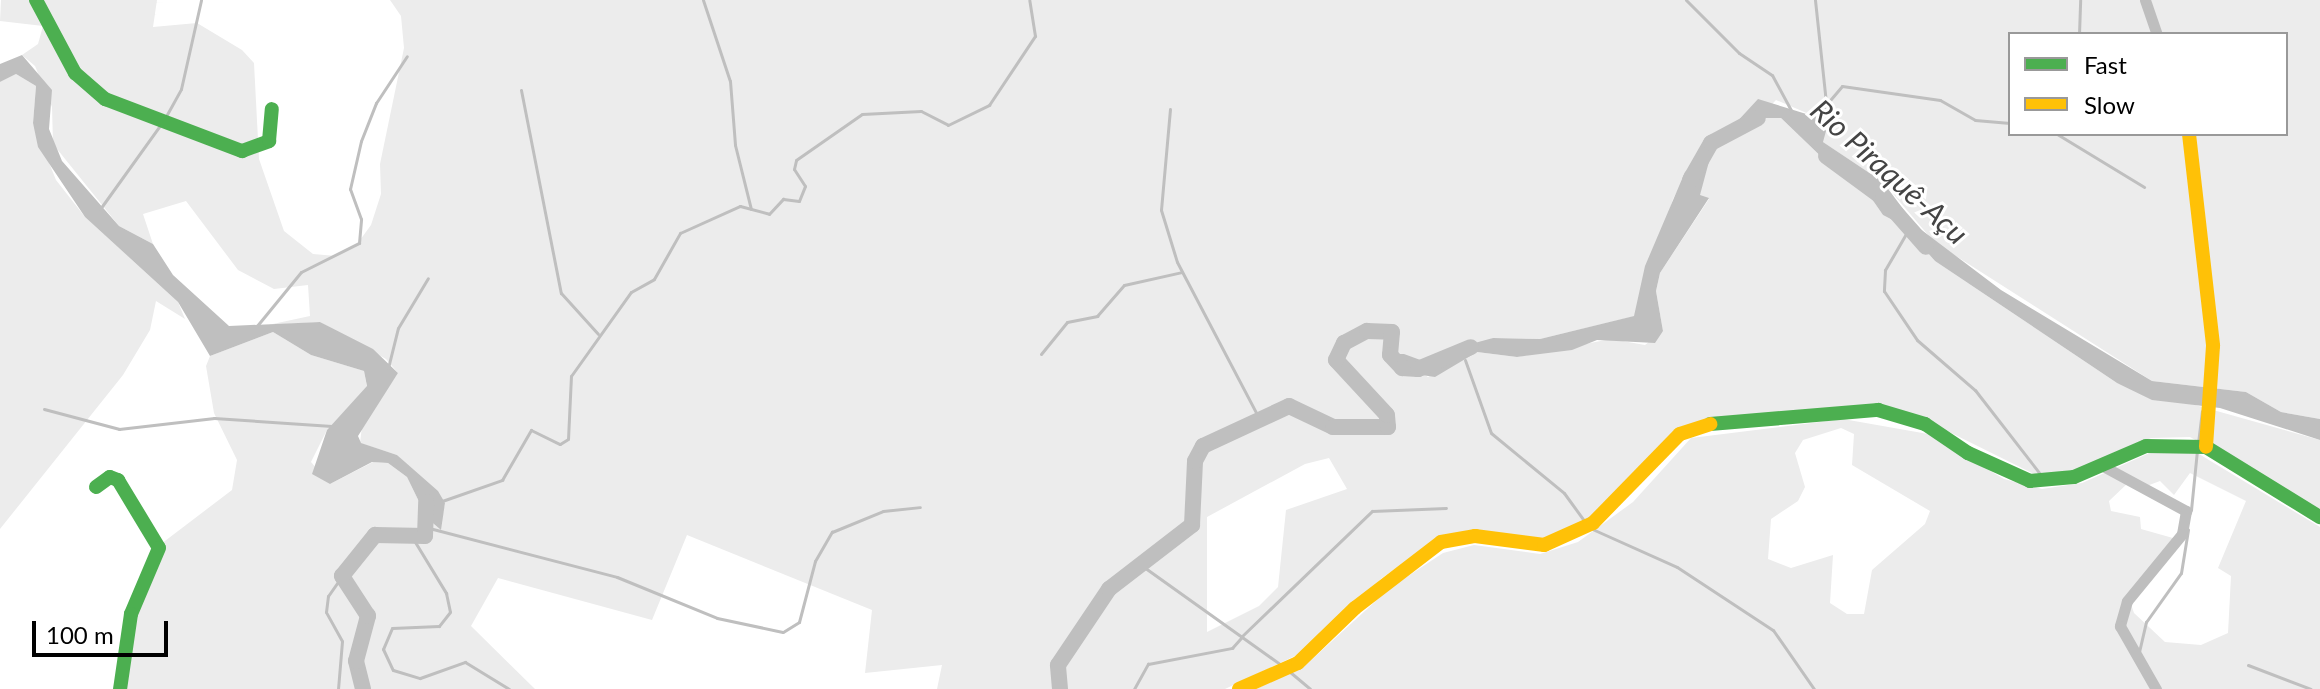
<!DOCTYPE html>
<html>
<head>
<meta charset="utf-8">
<style>
  body { margin:0 }
  #map { position:relative; width:2320px; height:689px; overflow:hidden; background:#fff; font-family:Lato,sans-serif }
  div>[style] { position:absolute }
  [style*='--x'] { left:calc(var(--x)*1px); top:calc(var(--y)*1px); width:calc(var(--w)*1px); rotate:calc(var(--a)*1deg) }
  .green>* { inset:0; background:#ececec }
  .water>* { inset:0; background:#bfbfbf }
  .stream>* { height:3px; margin:-1.5px; padding:0 1.5px; transform-origin:1.5px; border-radius:1.5px; background:#bfbfbf }
  .river>* { height:16px; margin:-8px; padding:0 8px; transform-origin:8px; border-radius:8px; background:#bfbfbf }
  .street>* { height:11px; margin:-5.5px; padding:0 5.5px; transform-origin:5.5px; border-radius:5.5px; background:#bebebe }
  .fast>* { height:14px; margin:-7px; padding:0 7px; transform-origin:7px; border-radius:7px; background:#4caf50 }
  .slow>* { height:14px; margin:-7px; padding:0 7px; transform-origin:7px; border-radius:7px; background:#ffc107 }
  span { translate:-50% -50%; white-space:nowrap; text-align:center; line-height:1.15; -webkit-text-stroke:6px #fff; paint-order:stroke }
  .water-label { font-size:30px; color:#444; font-style:italic }
  .legend { position:absolute; left:2008px; top:32px; width:280px; height:104px; box-sizing:border-box; background:#fff; border:2px solid #999; margin:0; padding:10px 14px; list-style:none; font-size:24px; color:#000 }
  .legend li { display:flex; align-items:center; gap:16px; height:40px }
  .legend b { width:40px; border:2px solid #999 }
  .scale { position:absolute; left:32px; top:621px; width:136px; height:36px; box-sizing:border-box; border:4px solid #000; border-top:0; padding-left:10px; font-size:24px; line-height:28px; white-space:nowrap; color:#000; -webkit-text-stroke:6px #fff; paint-order:stroke }
</style>
</head>
<body>
<div id="map">
  <div class="green">
    <div style="clip-path:polygon(evenodd,1px 0,157px 0,153px 27px,197px 23px,242px 50px,254px 63px,259px 159px,284px 231px,313px 254px,336px 256px,355px 247px,371px 225px,381px 194px,380px 164px,404px 48px,401px 16px,390px 0,2320px 0,2320px 419px,2281px 412px,2246px 392px,2152px 381px,1934px 242px,1883px 182px,1823px 142px,1816px 117px,1776px 100px,1746px 131px,1766px 118px,1781px 118px,1834px 169px,1858px 179px,1883px 215px,1904px 226px,1935px 261px,2117px 383px,2320px 440px,2320px 511px,2190px 437px,2151px 438px,2080px 469px,2036px 475px,1915px 415px,1703px 421px,1602px 510px,1556px 537px,1429px 545px,1382px 578px,1297px 655px,1225px 689px,937px 689px,942px 665px,865px 673px,872px 610px,687px 535px,652px 620px,498px 578px,471px 626px,535px 689px,113px 689px,129px 613px,161px 544px,232px 490px,237px 460px,214px 413px,206px 366px,210px 356px,273px 332px,311px 355px,364px 371px,367px 387px,327px 430px,311px 462px,330px 484px,373px 462px,388px 463px,407px 477px,427px 518px,440px 529px,445px 503px,397px 455px,360px 443px,362px 426px,398px 373px,386px 359px,320px 322px,268px 325px,310px 316px,308px 285px,274px 289px,238px 270px,186px 201px,143px 214px,153px 244px,119px 226px,53px 144px,52px 107px,35px 66px,22px 55px,38px 44px,43px 26px,0 21px,1px 0,2010px 34px,2286px 34px,2286px 134px,2010px 134px,2010px 34px,1px 0,1710px 155px,1699px 197px,1709px 199px,1660px 273px,1656px 291px,1663px 331px,1645px 345px,1611px 339px,1517px 357px,1477px 352px,1428px 377px,1392px 354px,1427px 367px,1493px 338px,1540px 339px,1635px 316px,1673px 199px,1693px 161px,1710px 155px,1px 0,1329px 458px,1347px 489px,1286px 510px,1278px 587px,1259px 606px,1207px 632px,1207px 517px,1305px 464px,1329px 458px)"></div>
    <div style="clip-path:polygon(16px 74px,36px 86px,33px 123px,56px 180px,85px 217px,178px 302px,185px 319px,156px 301px,150px 330px,123px 375px,0 529px,0 82px)"></div>
    <div style="clip-path:polygon(evenodd,1843px 419px,1928px 434px,2004px 479px,2042px 489px,2082px 483px,2154px 451px,2194px 451px,2320px 527px,2320px 689px,1256px 689px,1307px 664px,1390px 588px,1443px 553px,1474px 545px,1540px 554px,1578px 542px,1633px 502px,1691px 438px,1843px 419px,1841px 428px,1854px 434px,1852px 465px,1930px 511px,1925px 524px,1872px 570px,1864px 614px,1847px 614px,1830px 603px,1833px 555px,1791px 568px,1768px 559px,1771px 519px,1798px 501px,1805px 487px,1795px 453px,1803px 440px,1841px 428px,1843px 419px,2190px 473px,2246px 501px,2218px 568px,2231px 576px,2228px 633px,2201px 645px,2165px 642px,2134px 613px,2131px 604px,2180px 540px,2141px 529px,2140px 517px,2111px 511px,2109px 501px,2129px 482px,2144px 487px,2160px 481px,2174px 495px,2190px 473px)"></div>
  </div>
  <div class="water">
    <div style="clip-path:polygon(22px 55px,52px 90px,49px 129px,62px 161px,119px 226px,153px 244px,173px 275px,229px 326px,320px 322px,373px 349px,398px 373px,358px 436px,361px 443px,397px 455px,438px 491px,445px 503px,441px 530px,427px 518px,407px 477px,388px 463px,372px 462px,330px 484px,312px 474px,327px 430px,367px 386px,364px 371px,311px 355px,273px 332px,210px 356px,178px 302px,85px 217px,38px 147px,33px 123px,36px 86px,16px 74px,0 82px,0 64px)"></div>
    <div style="clip-path:polygon(1758px 99px,1816px 117px,1826px 131px,1823px 142px,1883px 182px,1915px 225px,2001px 290px,2152px 381px,2246px 392px,2281px 412px,2320px 419px,2320px 440px,2220px 408px,2152px 400px,2117px 383px,1935px 261px,1904px 226px,1883px 215px,1858px 179px,1834px 169px,1781px 118px,1766px 118px,1746px 131px,1734px 125px)"></div>
    <div style="clip-path:polygon(1711px 154px,1700px 195px,1709px 198px,1660px 273px,1656px 291px,1663px 331px,1655px 343px,1597px 340px,1572px 350px,1517px 357px,1477px 352px,1435px 377px,1408px 373px,1393px 361px,1392px 354px,1404px 354px,1434px 365px,1460px 347px,1493px 338px,1540px 339px,1634px 316px,1645px 266px,1685px 172px)"></div>
  </div>
  <div class="stream">
    <div style="--x:703;--y:0;--w:85;--a:71.6"></div>
    <div style="--x:730;--y:81;--w:64;--a:85.5"></div>
    <div style="--x:735;--y:145;--w:66;--a:76"></div>
    <div style="--x:1686;--y:0;--w:75;--a:45"></div>
    <div style="--x:1739;--y:53;--w:40;--a:34"></div>
    <div style="--x:1772;--y:75;--w:42;--a:61.6"></div>
    <div style="--x:1815;--y:0;--w:104;--a:83.9"></div>
    <div style="--x:2079;--y:34;--w:34;--a:-88"></div>
    <div style="--x:521;--y:90;--w:207;--a:78.9"></div>
    <div style="--x:561;--y:293;--w:55;--a:47.9"></div>
    <div style="--x:1170;--y:109;--w:101;--a:95.1"></div>
    <div style="--x:1161;--y:210;--w:54;--a:72.9"></div>
    <div style="--x:1177;--y:262;--w:178;--a:62.3"></div>
    <div style="--x:165;--y:118;--w:33;--a:-61"></div>
    <div style="--x:181;--y:89;--w:91;--a:-77.3"></div>
    <div style="--x:1814;--y:119;--w:43;--a:-49.7"></div>
    <div style="--x:1842;--y:86;--w:99;--a:8.1"></div>
    <div style="--x:1940;--y:100;--w:40;--a:29.7"></div>
    <div style="--x:1975;--y:120;--w:35;--a:5"></div>
    <div style="--x:2057;--y:134;--w:102;--a:31.3"></div>
    <div style="--x:100;--y:209;--w:105;--a:-54.3"></div>
    <div style="--x:1907;--y:232;--w:44;--a:120.1"></div>
    <div style="--x:1885;--y:270;--w:21;--a:93"></div>
    <div style="--x:1884;--y:291;--w:59;--a:56"></div>
    <div style="--x:1917;--y:340;--w:77;--a:40.8"></div>
    <div style="--x:1975;--y:390;--w:108;--a:52.2"></div>
    <div style="--x:256;--y:327;--w:71;--a:-50.7"></div>
    <div style="--x:301;--y:272;--w:65;--a:-26.6"></div>
    <div style="--x:359;--y:243;--w:24;--a:-85"></div>
    <div style="--x:361;--y:219;--w:32;--a:-110"></div>
    <div style="--x:350;--y:189;--w:49;--a:-77.1"></div>
    <div style="--x:361;--y:141;--w:41;--a:-68.5"></div>
    <div style="--x:376;--y:103;--w:56;--a:-56.6"></div>
    <div style="--x:1041;--y:354;--w:41;--a:-50.9"></div>
    <div style="--x:1067;--y:322;--w:31;--a:-11"></div>
    <div style="--x:1097;--y:316;--w:41;--a:-48.9"></div>
    <div style="--x:1124;--y:285;--w:59;--a:-12.6"></div>
    <div style="--x:1465;--y:360;--w:77;--a:70.4"></div>
    <div style="--x:1491;--y:433;--w:94;--a:39.4"></div>
    <div style="--x:1564;--y:493;--w:36;--a:54"></div>
    <div style="--x:388;--y:368;--w:41;--a:-76"></div>
    <div style="--x:398;--y:328;--w:58;--a:-59"></div>
    <div style="--x:44;--y:409;--w:78;--a:14.9"></div>
    <div style="--x:119;--y:429;--w:96;--a:-6.6"></div>
    <div style="--x:214;--y:418;--w:118;--a:3.9"></div>
    <div style="--x:2198;--y:443;--w:32;--a:-83"></div>
    <div style="--x:442;--y:501;--w:64;--a:-19.3"></div>
    <div style="--x:502;--y:480;--w:58;--a:-59.9"></div>
    <div style="--x:531;--y:430;--w:32;--a:26"></div>
    <div style="--x:560;--y:444;--w:9;--a:-32"></div>
    <div style="--x:568;--y:439;--w:63;--a:-87.3"></div>
    <div style="--x:571;--y:376;--w:103;--a:-54.5"></div>
    <div style="--x:631;--y:292;--w:26;--a:-29"></div>
    <div style="--x:654;--y:279;--w:53;--a:-60.5"></div>
    <div style="--x:680;--y:233;--w:66;--a:-24.2"></div>
    <div style="--x:740;--y:206;--w:30;--a:15"></div>
    <div style="--x:769;--y:214;--w:21;--a:-47"></div>
    <div style="--x:783;--y:199;--w:16;--a:7"></div>
    <div style="--x:799;--y:201;--w:16;--a:-68"></div>
    <div style="--x:805;--y:186;--w:20;--a:-123"></div>
    <div style="--x:794;--y:169;--w:9;--a:-77"></div>
    <div style="--x:796;--y:160;--w:80;--a:-34.9"></div>
    <div style="--x:862;--y:114;--w:59;--a:-2.9"></div>
    <div style="--x:921;--y:111;--w:30;--a:27"></div>
    <div style="--x:948;--y:125;--w:46;--a:-26"></div>
    <div style="--x:989;--y:105;--w:83;--a:-56.3"></div>
    <div style="--x:1035;--y:36;--w:36;--a:-99"></div>
    <div style="--x:2191;--y:510;--w:60;--a:-84.3"></div>
    <div style="--x:429;--y:528;--w:194;--a:14.6"></div>
    <div style="--x:617;--y:577;--w:108;--a:22.3"></div>
    <div style="--x:717;--y:618;--w:67;--a:12"></div>
    <div style="--x:783;--y:632;--w:19;--a:-32"></div>
    <div style="--x:799;--y:622;--w:63;--a:-75.3"></div>
    <div style="--x:815;--y:561;--w:34;--a:-60"></div>
    <div style="--x:832;--y:532;--w:55;--a:-22.4"></div>
    <div style="--x:883;--y:511;--w:37;--a:-6"></div>
    <div style="--x:1590;--y:528;--w:95;--a:24.1"></div>
    <div style="--x:1677;--y:567;--w:115;--a:33.3"></div>
    <div style="--x:1773;--y:630;--w:72;--a:55.2"></div>
    <div style="--x:412;--y:537;--w:66;--a:58.7"></div>
    <div style="--x:446;--y:593;--w:19;--a:78"></div>
    <div style="--x:450;--y:612;--w:18;--a:128"></div>
    <div style="--x:439;--y:626;--w:47;--a:177.6"></div>
    <div style="--x:392;--y:628;--w:23;--a:113"></div>
    <div style="--x:383;--y:649;--w:23;--a:65"></div>
    <div style="--x:393;--y:670;--w:28;--a:17"></div>
    <div style="--x:420;--y:678;--w:48;--a:-19.6"></div>
    <div style="--x:465;--y:662;--w:52;--a:31.5"></div>
    <div style="--x:1141;--y:565;--w:172;--a:35.5"></div>
    <div style="--x:1241;--y:637;--w:182;--a:-43.9"></div>
    <div style="--x:1372;--y:511;--w:74;--a:-2.3"></div>
    <div style="--x:2139;--y:652;--w:31;--a:-77"></div>
    <div style="--x:2146;--y:622;--w:60;--a:-54.5"></div>
    <div style="--x:2181;--y:573;--w:44;--a:-80.8"></div>
    <div style="--x:2248;--y:665;--w:67;--a:20.9"></div>
    <div style="--x:1290;--y:672;--w:26;--a:40"></div>
    <div style="--x:338;--y:689;--w:48;--a:-85.2"></div>
    <div style="--x:342;--y:641;--w:33;--a:-119"></div>
    <div style="--x:326;--y:612;--w:16;--a:-83"></div>
    <div style="--x:328;--y:596;--w:24;--a:-55"></div>
    <div style="--x:1134;--y:689;--w:29;--a:-61"></div>
    <div style="--x:1148;--y:664;--w:86;--a:-10.8"></div>
    <div style="--x:1232;--y:648;--w:15;--a:-48"></div>
  </div>
  <div class="river">
    <div style="--x:1826;--y:156;--w:71;--a:36.4"></div>
    <div style="--x:1883;--y:198;--w:65;--a:48.7"></div>
    <div style="--x:1690;--y:180;--w:43;--a:-60.4"></div>
    <div style="--x:1711;--y:143;--w:53;--a:-28"></div>
    <div style="--x:363;--y:689;--w:29;--a:-104"></div>
    <div style="--x:356;--y:661;--w:47;--a:-75.1"></div>
    <div style="--x:368;--y:616;--w:48;--a:-123"></div>
    <div style="--x:342;--y:576;--w:53;--a:-51.2"></div>
    <div style="--x:375;--y:535;--w:50;--a:1.1"></div>
    <div style="--x:425;--y:536;--w:34;--a:-88"></div>
    <div style="--x:1060;--y:689;--w:24;--a:-95"></div>
    <div style="--x:1058;--y:665;--w:92;--a:-56.1"></div>
    <div style="--x:1109;--y:589;--w:105;--a:-37.6"></div>
    <div style="--x:1192;--y:525;--w:64;--a:-87.3"></div>
    <div style="--x:1195;--y:461;--w:17;--a:-62"></div>
    <div style="--x:1203;--y:446;--w:95;--a:-24.9"></div>
    <div style="--x:1289;--y:406;--w:49;--a:25.5"></div>
    <div style="--x:1333;--y:427;--w:55;--a:0"></div>
    <div style="--x:1388;--y:427;--w:12;--a:-95"></div>
    <div style="--x:1387;--y:415;--w:75;--a:-132.8"></div>
    <div style="--x:1336;--y:360;--w:19;--a:-65"></div>
    <div style="--x:1344;--y:343;--w:26;--a:-28"></div>
    <div style="--x:1367;--y:331;--w:25;--a:2"></div>
    <div style="--x:1392;--y:332;--w:23;--a:95"></div>
    <div style="--x:1390;--y:355;--w:18;--a:47"></div>
    <div style="--x:1402;--y:368;--w:16;--a:4"></div>
    <div style="--x:1418;--y:369;--w:57;--a:-22.5"></div>
  </div>
  <div class="street">
    <div style="--x:2145;--y:0;--w:36;--a:71"></div>
    <div style="--x:2101;--y:465;--w:97;--a:28.4"></div>
    <div style="--x:2186;--y:511;--w:23;--a:100"></div>
    <div style="--x:2182;--y:534;--w:87;--a:129.4"></div>
    <div style="--x:2127;--y:601;--w:26;--a:106"></div>
    <div style="--x:2120;--y:626;--w:73;--a:60.3"></div>
  </div>
  <div class="fast">
    <div style="--x:36;--y:0;--w:83;--a:61.9"></div>
    <div style="--x:75;--y:73;--w:40;--a:41"></div>
    <div style="--x:105;--y:99;--w:147;--a:20.8"></div>
    <div style="--x:242;--y:151;--w:29;--a:-20"></div>
    <div style="--x:269;--y:141;--w:32;--a:-85"></div>
    <div style="--x:1710;--y:424;--w:169;--a:-4.8"></div>
    <div style="--x:1878;--y:410;--w:49;--a:16.6"></div>
    <div style="--x:1925;--y:424;--w:52;--a:34"></div>
    <div style="--x:1968;--y:453;--w:68;--a:24.3"></div>
    <div style="--x:2030;--y:481;--w:44;--a:-5.2"></div>
    <div style="--x:2074;--y:477;--w:78;--a:-23.3"></div>
    <div style="--x:2146;--y:446;--w:60;--a:1"></div>
    <div style="--x:2206;--y:447;--w:134;--a:31.6"></div>
    <div style="--x:96;--y:487;--w:17;--a:-36"></div>
    <div style="--x:110;--y:477;--w:9;--a:21"></div>
    <div style="--x:118;--y:480;--w:79;--a:58.9"></div>
    <div style="--x:159;--y:548;--w:72;--a:113"></div>
    <div style="--x:131;--y:614;--w:76;--a:98.3"></div>
  </div>
  <div class="slow">
    <div style="--x:2189;--y:134;--w:213;--a:83.5"></div>
    <div style="--x:2213;--y:346;--w:101;--a:94"></div>
    <div style="--x:1239;--y:689;--w:64;--a:-23.8"></div>
    <div style="--x:1298;--y:663;--w:79;--a:-44"></div>
    <div style="--x:1355;--y:608;--w:108;--a:-37.5"></div>
    <div style="--x:1441;--y:542;--w:35;--a:-10"></div>
    <div style="--x:1475;--y:536;--w:70;--a:7.4"></div>
    <div style="--x:1544;--y:545;--w:54;--a:-24.2"></div>
    <div style="--x:1593;--y:523;--w:124;--a:-45.7"></div>
    <div style="--x:1680;--y:434;--w:32;--a:-18"></div>
  </div>
  <div class="water-label">
    <span style="left:1890px;top:171px;rotate:42deg">Rio Piraquê-Açu</span>
  </div>
  <ul class="legend">
  <li><b style="height:10px;background:#4caf50"></b>Fast</li>
  <li><b style="height:10px;background:#ffc107"></b>Slow</li>
  </ul>
  <div class="scale">100 m</div>
</div>
</body>
</html>
